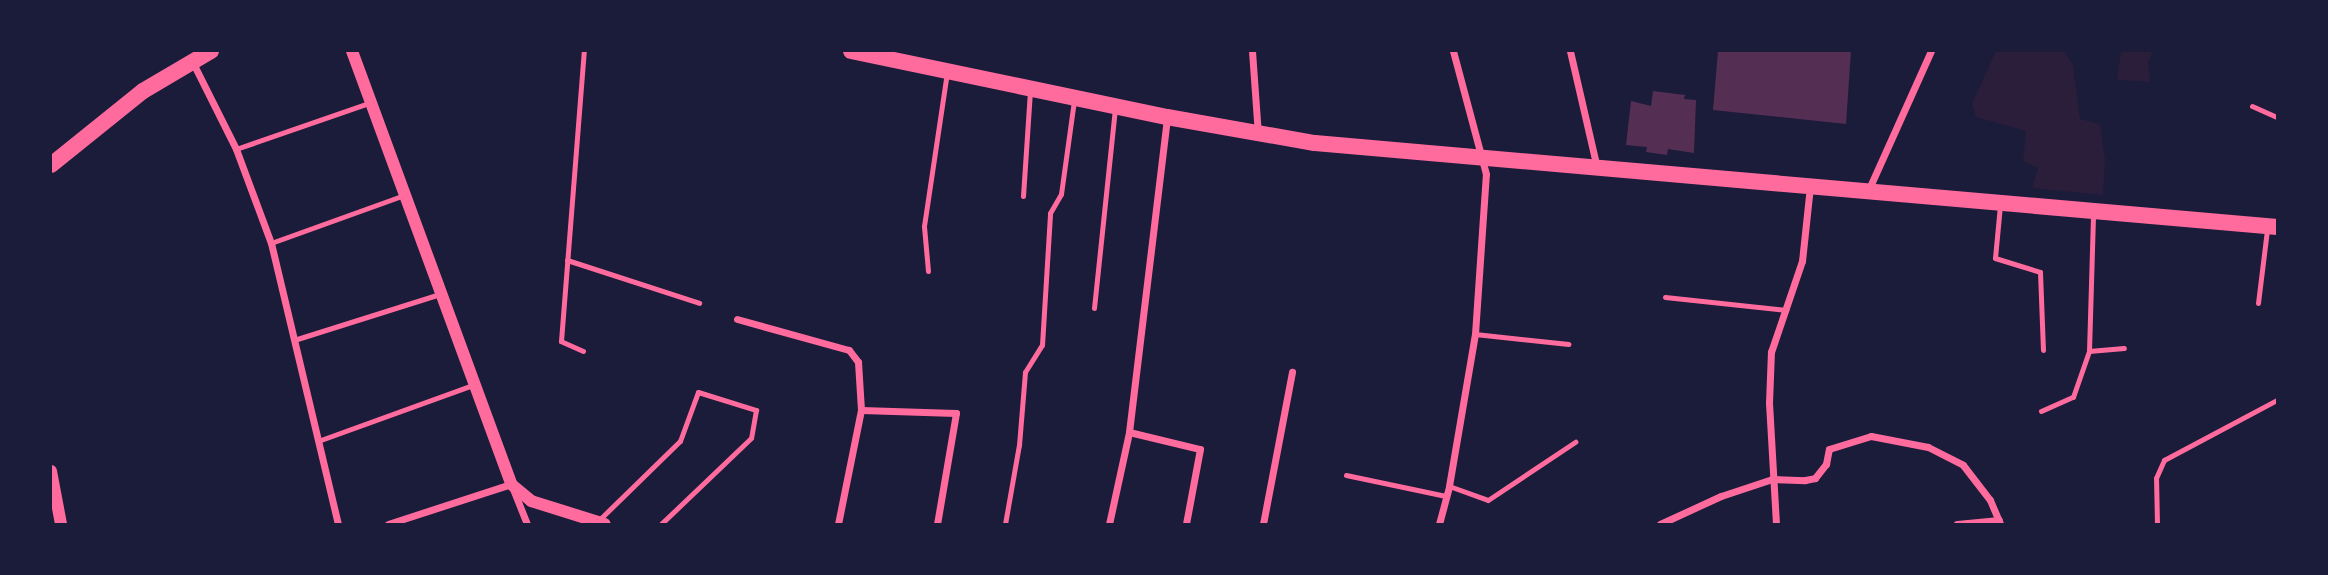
<!DOCTYPE html>
<html>
<head>
<meta charset="utf-8">
<style>
  body { margin:0 }
  #map { position:relative; width:2328px; height:575px; overflow:hidden; background:#1b1b3a; font-family:"Nunito Sans",sans-serif }
  div>[style] { position:absolute }
  [style*='--x'] { left:calc(var(--x)*1px); top:calc(var(--y)*1px); width:calc(var(--w)*1px); rotate:calc(var(--a)*1deg) }
  .green>* { inset:0; background:#2a1e3b }
  .building>* { inset:0; background:#542f53 }
  .service>* { height:5px; margin:-2.5px; padding:0 2.5px; transform-origin:2.5px; border-radius:2.5px; background:#ff6b9d }
  .minor>* { height:7px; margin:-3.5px; padding:0 3.5px; transform-origin:3.5px; border-radius:3.5px; background:#ff6b9d }
  .tertiary>* { height:12px; margin:-6px; padding:0 6px; transform-origin:6px; border-radius:6px; background:#ff6b9d }
  .primary>* { height:16px; margin:-8px; padding:0 8px; transform-origin:8px; border-radius:8px; background:#ff6b9d }
  span { translate:-50% -50%; white-space:nowrap; text-align:center; line-height:1.15; -webkit-text-stroke:7px #1b1b3a; paint-order:stroke }
  .frame { position:absolute; inset:0; border:52px solid #1b1b3a; pointer-events:none }
</style>
</head>
<body>
<div id="map">
  <div class="green">
    <div style="clip-path:polygon(1996px 51px,2064px 51px,2073px 65px,2080px 119px,2100px 124px,2105px 160px,2103px 195px,2032px 188px,2038px 168px,2023px 161px,2026px 131px,1976px 117px,1972px 104px)"></div>
    <div style="clip-path:polygon(2121px 51px,2153px 51px,2148px 62px,2150px 82px,2117px 80px)"></div>
  </div>
  <div class="building">
    <div style="clip-path:polygon(1718px 51px,1851px 51px,1846px 124px,1713px 110px)"></div>
    <div style="clip-path:polygon(1653px 91px,1685px 95px,1684px 99px,1696px 100px,1694px 153px,1668px 149px,1667px 155px,1646px 152px,1647px 147px,1626px 145px,1631px 101px,1651px 106px)"></div>
  </div>
  <div class="service">
    <div style="--x:2252;--y:106;--w:27;--a:24"></div>
    <div style="--x:236;--y:149;--w:144;--a:-19.1"></div>
    <div style="--x:1023;--y:196;--w:105;--a:-86.2"></div>
    <div style="--x:2000;--y:205;--w:53;--a:95.4"></div>
    <div style="--x:1995;--y:258;--w:47;--a:17.3"></div>
    <div style="--x:2040;--y:272;--w:78;--a:87.8"></div>
    <div style="--x:271;--y:243;--w:141;--a:-19.8"></div>
    <div style="--x:567;--y:260;--w:139;--a:18"></div>
    <div style="--x:928;--y:271;--w:45;--a:-95.1"></div>
    <div style="--x:924;--y:226;--w:155;--a:-81.5"></div>
    <div style="--x:1665;--y:297;--w:122;--a:6.1"></div>
    <div style="--x:2258;--y:303;--w:74;--a:-83"></div>
    <div style="--x:1094;--y:308;--w:200;--a:-84"></div>
    <div style="--x:1475;--y:334;--w:94;--a:6.1"></div>
    <div style="--x:294;--y:340;--w:153;--a:-17.5"></div>
    <div style="--x:583;--y:351;--w:24;--a:-156"></div>
    <div style="--x:561;--y:341;--w:291;--a:-85.5"></div>
    <div style="--x:2089;--y:351;--w:35;--a:-5"></div>
    <div style="--x:2041;--y:411;--w:35;--a:-24"></div>
    <div style="--x:2073;--y:397;--w:49;--a:-70.8"></div>
    <div style="--x:2089;--y:351;--w:137;--a:-88.3"></div>
    <div style="--x:318;--y:441;--w:165;--a:-19.9"></div>
    <div style="--x:1346;--y:475;--w:102;--a:11.9"></div>
    <div style="--x:1449;--y:486;--w:41;--a:19.7"></div>
    <div style="--x:1488;--y:500;--w:105;--a:-33.7"></div>
    <div style="--x:599;--y:520;--w:113;--a:-44.3"></div>
    <div style="--x:680;--y:441;--w:52;--a:-69.8"></div>
    <div style="--x:698;--y:392;--w:61;--a:17.2"></div>
    <div style="--x:756;--y:410;--w:28;--a:100"></div>
    <div style="--x:751;--y:438;--w:124;--a:136.3"></div>
    <div style="--x:1005;--y:524;--w:80;--a:-80"></div>
    <div style="--x:1019;--y:445;--w:73;--a:-85.3"></div>
    <div style="--x:1025;--y:372;--w:32;--a:-58"></div>
    <div style="--x:1042;--y:345;--w:132;--a:-86.5"></div>
    <div style="--x:1050;--y:213;--w:22;--a:-60"></div>
    <div style="--x:1061;--y:194;--w:95;--a:-82.1"></div>
    <div style="--x:2157;--y:524;--w:46;--a:-91.2"></div>
    <div style="--x:2156;--y:478;--w:20;--a:-66"></div>
    <div style="--x:2164;--y:460;--w:128;--a:-28"></div>
  </div>
  <div class="minor">
    <div style="--x:1252;--y:51;--w:83;--a:85.9"></div>
    <div style="--x:1570;--y:51;--w:120;--a:77"></div>
    <div style="--x:192;--y:61;--w:98;--a:63.4"></div>
    <div style="--x:236;--y:149;--w:100;--a:69.6"></div>
    <div style="--x:271;--y:243;--w:289;--a:76.6"></div>
    <div style="--x:1868;--y:191;--w:154;--a:-65.8"></div>
    <div style="--x:737;--y:319;--w:116;--a:15.5"></div>
    <div style="--x:849;--y:350;--w:15;--a:53"></div>
    <div style="--x:858;--y:362;--w:48;--a:86.4"></div>
    <div style="--x:1129;--y:432;--w:73;--a:13.5"></div>
    <div style="--x:1200;--y:449;--w:76;--a:100.6"></div>
    <div style="--x:388;--y:524;--w:129;--a:-18"></div>
    <div style="--x:511;--y:484;--w:43;--a:68.2"></div>
    <div style="--x:838;--y:524;--w:116;--a:-78.6"></div>
    <div style="--x:861;--y:410;--w:95;--a:1.8"></div>
    <div style="--x:956;--y:413;--w:113;--a:99.7"></div>
    <div style="--x:1109;--y:524;--w:94;--a:-77.7"></div>
    <div style="--x:1129;--y:432;--w:317;--a:-83.1"></div>
    <div style="--x:1263;--y:524;--w:155;--a:-79.2"></div>
    <div style="--x:1439;--y:524;--w:39;--a:-75"></div>
    <div style="--x:1449;--y:486;--w:154;--a:-80.3"></div>
    <div style="--x:1475;--y:334;--w:160;--a:-86.1"></div>
    <div style="--x:1486;--y:174;--w:127;--a:-105"></div>
    <div style="--x:1660;--y:524;--w:67;--a:-24.7"></div>
    <div style="--x:1721;--y:496;--w:54;--a:-18.4"></div>
    <div style="--x:1772;--y:479;--w:33;--a:2"></div>
    <div style="--x:1805;--y:480;--w:10;--a:-11"></div>
    <div style="--x:1815;--y:478;--w:18;--a:-52"></div>
    <div style="--x:1826;--y:464;--w:15;--a:-79"></div>
    <div style="--x:1829;--y:449;--w:44;--a:-17.2"></div>
    <div style="--x:1871;--y:436;--w:58;--a:10.9"></div>
    <div style="--x:1928;--y:447;--w:39;--a:27"></div>
    <div style="--x:1963;--y:465;--w:44;--a:52.4"></div>
    <div style="--x:1990;--y:500;--w:26;--a:67"></div>
    <div style="--x:1776;--y:524;--w:121;--a:-93.3"></div>
    <div style="--x:1769;--y:403;--w:51;--a:-87.8"></div>
    <div style="--x:1771;--y:352;--w:96;--a:-71.2"></div>
    <div style="--x:1802;--y:261;--w:75;--a:-83.9"></div>
    <div style="--x:1957;--y:524;--w:42;--a:-5.4"></div>
  </div>
  <div class="tertiary">
    <div style="--x:352;--y:51;--w:461;--a:69.8"></div>
    <div style="--x:511;--y:484;--w:26;--a:40"></div>
    <div style="--x:531;--y:501;--w:77;--a:17.3"></div>
    <div style="--x:51;--y:471;--w:54;--a:79.3"></div>
  </div>
  <div class="primary">
    <div style="--x:851;--y:51;--w:323;--a:11.8"></div>
    <div style="--x:1167;--y:117;--w:150;--a:10"></div>
    <div style="--x:1315;--y:143;--w:966;--a:4.99"></div>
    <div style="--x:51;--y:165;--w:118;--a:-38.8"></div>
    <div style="--x:143;--y:91;--w:79;--a:-30.5"></div>
  </div>
  <div class="frame"></div>
</div>
</body>
</html>
